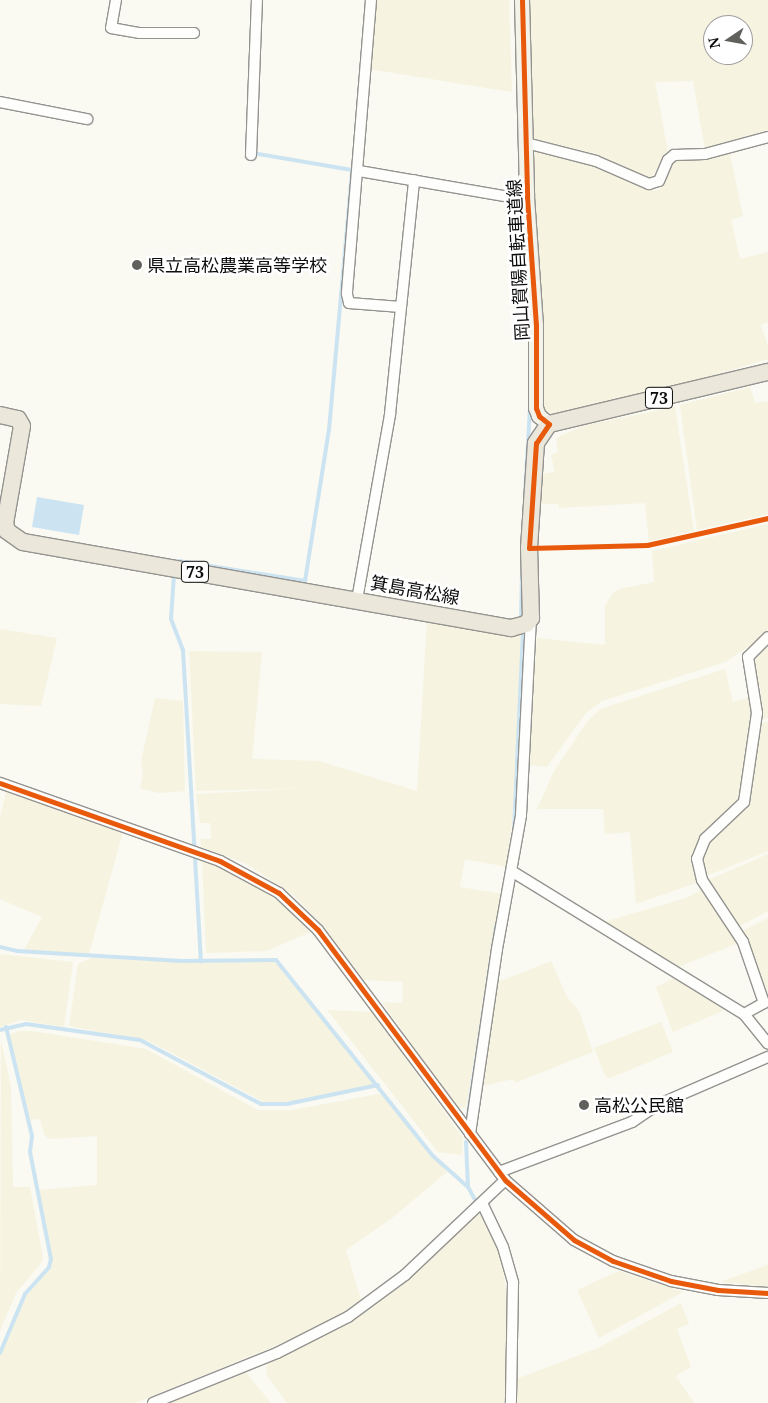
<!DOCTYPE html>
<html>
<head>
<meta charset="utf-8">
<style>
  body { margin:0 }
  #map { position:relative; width:768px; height:1403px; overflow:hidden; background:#faf9f2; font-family:"Noto Serif","Noto Sans JP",serif }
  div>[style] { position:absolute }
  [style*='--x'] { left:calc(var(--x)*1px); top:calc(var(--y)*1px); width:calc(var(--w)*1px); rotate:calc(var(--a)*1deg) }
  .farmland>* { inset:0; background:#f6f4e0 }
  .water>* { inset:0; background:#cce4f1 }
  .stream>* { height:4px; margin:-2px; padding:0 2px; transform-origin:2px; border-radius:2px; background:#cce4f1 }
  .roads { filter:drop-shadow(1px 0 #949390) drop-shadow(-1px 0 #949390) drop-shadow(0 1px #949390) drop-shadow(0 -1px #949390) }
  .street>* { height:10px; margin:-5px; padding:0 5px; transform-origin:5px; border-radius:5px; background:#fefefd }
  .secondary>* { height:14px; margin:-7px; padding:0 7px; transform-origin:7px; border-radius:7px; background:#f4f3ea }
  .primary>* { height:16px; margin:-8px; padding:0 8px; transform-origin:8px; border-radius:8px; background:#ebe7da }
  .cycleway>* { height:5px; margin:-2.5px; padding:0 2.5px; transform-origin:2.5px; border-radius:2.5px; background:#e8590c }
  .dots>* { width:14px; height:14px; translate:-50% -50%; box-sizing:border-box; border:2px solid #fff; border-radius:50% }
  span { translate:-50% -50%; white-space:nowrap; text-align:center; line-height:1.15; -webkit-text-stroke:5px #fff; paint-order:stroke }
  .shield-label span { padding:1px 4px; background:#fff; border:1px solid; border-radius:4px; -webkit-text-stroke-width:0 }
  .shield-label { font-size:16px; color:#0d0d0d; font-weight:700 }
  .street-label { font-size:18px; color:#0d0d0d }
  .poi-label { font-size:18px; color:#0d0d0d }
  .left { translate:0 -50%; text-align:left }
  .north { position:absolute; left:703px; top:15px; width:50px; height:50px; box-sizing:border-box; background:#fff; border:1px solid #9e9e9e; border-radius:50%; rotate:258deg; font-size:14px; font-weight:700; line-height:20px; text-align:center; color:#0d0d0d }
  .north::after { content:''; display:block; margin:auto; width:18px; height:22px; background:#60605d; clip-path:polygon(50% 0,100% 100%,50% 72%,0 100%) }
</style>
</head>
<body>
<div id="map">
  <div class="farmland">
    <div style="clip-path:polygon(374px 0,509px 0,512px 92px,369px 69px)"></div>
    <div style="clip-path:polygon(evenodd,528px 0,768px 0,768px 130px,705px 149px,693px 81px,655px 82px,668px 152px,650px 179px,592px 153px,530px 138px,528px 0,713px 25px,743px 25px,743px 55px,713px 55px,713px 25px)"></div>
    <div style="clip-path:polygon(535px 151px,595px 165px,642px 188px,656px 191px,662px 187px,671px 163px,676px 159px,704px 159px,730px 154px,743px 216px,731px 220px,740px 259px,768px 252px,768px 322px,761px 325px,768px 346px,768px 359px,646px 395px,550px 416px,545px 413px,541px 407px,531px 189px)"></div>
    <div style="clip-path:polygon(750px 387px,755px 403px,768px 401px,768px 514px,697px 530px,680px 405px)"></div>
    <div style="clip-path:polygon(675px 407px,694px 531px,649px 541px,645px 503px,559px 508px,558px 504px,538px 504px,540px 474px,555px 472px,551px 455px,558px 452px,556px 439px,562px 435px,586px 425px)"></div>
    <div style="clip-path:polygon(768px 524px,768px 630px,756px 642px,725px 662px,602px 701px,586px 713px,547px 767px,528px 765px,537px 638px,605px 645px,605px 606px,613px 593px,619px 589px,654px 582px,652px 551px)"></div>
    <div style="clip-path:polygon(427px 619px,521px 634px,516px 779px,507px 867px,465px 859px,460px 887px,502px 894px,466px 1107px,457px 1108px,382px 1002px,402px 1003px,403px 982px,364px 980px,322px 925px,293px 895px,247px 864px,201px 847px,200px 839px,211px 839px,210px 823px,200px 823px,196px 794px,307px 788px,196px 791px,189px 651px,262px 652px,252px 759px,319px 761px,417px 791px)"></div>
    <div style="clip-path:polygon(0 629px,57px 638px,41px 706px,0 704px)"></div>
    <div style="clip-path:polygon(768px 644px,768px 718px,759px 720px,761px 692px,753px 658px)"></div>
    <div style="clip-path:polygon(725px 669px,733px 702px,754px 696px,741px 798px,703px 837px,699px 882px,636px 904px,630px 832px,605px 834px,603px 809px,537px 809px,554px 771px,587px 722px,600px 709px)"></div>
    <div style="clip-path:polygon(155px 698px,183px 701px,185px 791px,159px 793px,140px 788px,143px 775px,141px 761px)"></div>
    <div style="clip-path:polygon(768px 722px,768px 851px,704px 877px,700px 864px,704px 847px,746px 805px,759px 724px)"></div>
    <div style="clip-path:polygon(6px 792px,123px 832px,89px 954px,24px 950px,42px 917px,0 899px,0 818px)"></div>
    <div style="clip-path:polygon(768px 854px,768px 911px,738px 927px,706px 881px)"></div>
    <div style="clip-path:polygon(202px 859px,244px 878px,282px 904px,310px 932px,267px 951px,206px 953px)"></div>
    <div style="clip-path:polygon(705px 888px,741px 942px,678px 967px,604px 922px,686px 898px)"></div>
    <div style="clip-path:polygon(768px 918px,768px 1004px,740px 932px)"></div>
    <div style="clip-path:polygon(0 954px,73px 962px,64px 1027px,21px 1020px,0 1027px)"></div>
    <div style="clip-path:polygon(92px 958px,174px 962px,267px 958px,278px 961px,376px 1085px,298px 1101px,266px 1103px,149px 1041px,69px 1026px,78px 964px)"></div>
    <div style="clip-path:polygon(551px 961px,567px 997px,579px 1011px,593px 1052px,515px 1083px,513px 1079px,482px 1086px,493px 984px)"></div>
    <div style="clip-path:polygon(676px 977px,720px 1005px,723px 1011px,673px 1032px,656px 987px)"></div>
    <div style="clip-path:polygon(327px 1010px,372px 1012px,463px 1138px,462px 1155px,438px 1152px)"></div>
    <div style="clip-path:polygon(661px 1022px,673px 1052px,610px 1078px,605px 1076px,594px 1048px)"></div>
    <div style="clip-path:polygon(18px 1031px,32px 1031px,146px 1049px,258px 1110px,292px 1110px,384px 1093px,447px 1172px,392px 1218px,346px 1250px,361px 1300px,319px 1328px,135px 1403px,0 1403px,0 1356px,25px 1298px,49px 1269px,52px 1260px,39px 1190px,97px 1185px,97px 1136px,49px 1139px,44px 1135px,40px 1119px,30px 1120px,9px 1035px)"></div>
    <div style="clip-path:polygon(1px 1040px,11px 1087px,13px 1187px,30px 1187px,43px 1257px,42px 1262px,16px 1293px,0 1331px)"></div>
    <div style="clip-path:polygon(480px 1212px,499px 1252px,507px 1293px,505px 1403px,287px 1403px,266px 1374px,267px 1360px,397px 1285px)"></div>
    <div style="clip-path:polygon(768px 1264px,768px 1287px,720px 1282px,765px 1266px)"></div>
    <div style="clip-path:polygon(619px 1271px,683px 1292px,599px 1338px,577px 1290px)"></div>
    <div style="clip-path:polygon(681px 1303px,689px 1324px,677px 1329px,691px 1367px,676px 1376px,694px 1403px,515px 1403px,516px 1379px,598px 1348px)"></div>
    <div style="clip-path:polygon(244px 1370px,271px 1403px,158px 1403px)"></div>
  </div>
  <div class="water">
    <div style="clip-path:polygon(37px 497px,84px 505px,79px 535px,32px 527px)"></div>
  </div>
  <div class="stream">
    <div style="--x:525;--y:493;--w:85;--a:-86.6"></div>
    <div style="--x:178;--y:563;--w:2;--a:-63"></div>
    <div style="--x:179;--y:561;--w:128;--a:9"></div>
    <div style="--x:305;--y:581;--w:153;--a:-81"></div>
    <div style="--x:329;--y:430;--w:261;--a:-84.9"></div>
    <div style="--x:352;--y:170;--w:100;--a:-170.3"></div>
    <div style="--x:174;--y:574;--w:45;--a:93.8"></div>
    <div style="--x:171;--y:619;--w:33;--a:69"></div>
    <div style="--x:183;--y:650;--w:312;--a:86.7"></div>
    <div style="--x:521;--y:621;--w:48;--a:-88.8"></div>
    <div style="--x:514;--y:830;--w:200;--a:-87.4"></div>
    <div style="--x:0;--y:947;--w:17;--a:13"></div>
    <div style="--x:17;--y:951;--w:165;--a:3.5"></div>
    <div style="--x:182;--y:961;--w:94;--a:-0.6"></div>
    <div style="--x:276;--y:960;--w:251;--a:51.3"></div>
    <div style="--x:433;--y:1156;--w:47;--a:41.5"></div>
    <div style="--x:0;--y:1030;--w:27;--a:-13"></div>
    <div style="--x:26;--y:1024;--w:115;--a:8"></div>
    <div style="--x:140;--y:1040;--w:137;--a:27.9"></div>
    <div style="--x:261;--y:1104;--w:26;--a:0"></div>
    <div style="--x:287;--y:1104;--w:93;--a:-11.8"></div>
    <div style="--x:468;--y:1114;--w:190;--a:-81.5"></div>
    <div style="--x:466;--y:1142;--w:45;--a:87.5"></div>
    <div style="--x:468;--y:1187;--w:21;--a:61"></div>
    <div style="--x:0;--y:1353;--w:64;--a:-67"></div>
    <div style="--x:25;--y:1294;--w:36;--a:-48"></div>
    <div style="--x:49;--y:1267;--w:8;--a:-76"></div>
    <div style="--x:51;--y:1259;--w:109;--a:-101.1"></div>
    <div style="--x:30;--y:1152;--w:16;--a:-83"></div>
    <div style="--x:32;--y:1136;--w:112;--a:-103.4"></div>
  </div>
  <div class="roads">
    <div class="street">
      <div style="--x:116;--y:0;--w:28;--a:100"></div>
      <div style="--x:111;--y:28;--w:28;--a:10"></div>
      <div style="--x:139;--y:33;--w:55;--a:0"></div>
      <div style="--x:371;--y:0;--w:295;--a:94.7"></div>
      <div style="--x:347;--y:294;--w:9;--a:77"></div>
      <div style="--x:349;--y:303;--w:52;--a:4.4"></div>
      <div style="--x:0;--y:102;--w:89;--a:11.1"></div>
      <div style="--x:526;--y:143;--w:72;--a:14.4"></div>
      <div style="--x:596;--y:161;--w:58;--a:23.5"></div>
      <div style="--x:649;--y:184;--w:10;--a:-17"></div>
      <div style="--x:659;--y:181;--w:23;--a:-67"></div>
      <div style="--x:668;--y:160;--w:8;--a:-40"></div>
      <div style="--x:674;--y:155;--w:31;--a:-2"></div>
      <div style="--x:705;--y:154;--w:65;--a:-15.1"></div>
      <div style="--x:251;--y:155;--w:155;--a:-87.8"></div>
      <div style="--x:359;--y:171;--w:158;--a:9.8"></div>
      <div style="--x:515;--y:198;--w:12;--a:-5"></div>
      <div style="--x:357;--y:600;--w:189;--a:-79.9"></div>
      <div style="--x:390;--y:414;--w:235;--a:-84.1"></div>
      <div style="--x:0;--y:783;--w:233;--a:19.5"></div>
      <div style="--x:220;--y:861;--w:67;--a:28.5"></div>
      <div style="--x:279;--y:893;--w:54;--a:43.5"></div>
      <div style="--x:318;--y:930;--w:312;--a:53.2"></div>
      <div style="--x:505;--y:1180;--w:91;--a:41"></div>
      <div style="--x:574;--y:1240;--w:44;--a:28.3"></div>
      <div style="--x:613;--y:1261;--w:61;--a:19"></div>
      <div style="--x:671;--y:1281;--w:48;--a:10.8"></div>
      <div style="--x:718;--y:1290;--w:50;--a:3.4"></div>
      <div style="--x:513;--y:872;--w:271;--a:31.6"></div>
      <div style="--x:744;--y:1014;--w:38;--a:51"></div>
      <div style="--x:744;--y:1014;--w:23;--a:-29"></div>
      <div style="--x:764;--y:1003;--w:65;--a:-109"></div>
      <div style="--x:743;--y:942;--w:74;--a:-123.5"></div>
      <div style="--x:702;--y:880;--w:22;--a:-103"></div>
      <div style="--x:697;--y:859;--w:22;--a:-68"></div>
      <div style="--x:705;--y:839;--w:54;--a:-43.5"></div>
      <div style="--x:744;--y:802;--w:90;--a:-81.7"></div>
      <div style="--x:757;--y:713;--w:57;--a:-99.1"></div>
      <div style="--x:748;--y:657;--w:28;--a:-45"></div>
      <div style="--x:470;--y:1134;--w:187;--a:-81.7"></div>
      <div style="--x:497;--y:949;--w:136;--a:-79.8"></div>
      <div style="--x:521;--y:815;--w:197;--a:-87.1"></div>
      <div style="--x:499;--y:1172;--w:142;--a:-20.6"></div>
      <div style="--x:632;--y:1122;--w:30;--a:-34"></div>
      <div style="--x:657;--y:1105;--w:121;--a:-23.4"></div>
      <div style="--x:482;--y:1203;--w:49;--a:64.5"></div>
      <div style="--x:503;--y:1247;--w:37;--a:74"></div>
      <div style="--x:513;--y:1283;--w:120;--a:91"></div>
      <div style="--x:153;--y:1403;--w:134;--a:-22"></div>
      <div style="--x:277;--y:1353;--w:80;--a:-26.9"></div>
      <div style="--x:348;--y:1317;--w:71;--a:-36.4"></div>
      <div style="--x:405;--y:1275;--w:138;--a:-43.5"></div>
    </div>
    <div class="secondary">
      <div style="--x:522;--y:0;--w:197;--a:88.5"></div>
      <div style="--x:527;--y:197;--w:128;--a:86"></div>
      <div style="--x:536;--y:325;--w:83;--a:90"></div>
      <div style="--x:536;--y:408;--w:9;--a:69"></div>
      <div style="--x:539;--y:416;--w:13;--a:39"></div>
    </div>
    <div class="primary">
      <div style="--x:0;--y:415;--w:18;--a:13"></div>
      <div style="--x:18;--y:419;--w:8;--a:60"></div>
      <div style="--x:22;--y:426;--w:98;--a:99.9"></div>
      <div style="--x:5;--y:523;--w:8;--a:76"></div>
      <div style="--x:7;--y:531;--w:19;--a:35"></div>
      <div style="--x:23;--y:542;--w:496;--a:10"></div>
      <div style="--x:511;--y:628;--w:16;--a:-15"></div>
      <div style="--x:526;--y:624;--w:8;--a:-50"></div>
      <div style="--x:531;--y:618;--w:70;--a:-91.6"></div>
      <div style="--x:529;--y:548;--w:105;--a:-86.2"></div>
      <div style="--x:536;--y:443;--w:23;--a:-56"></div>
      <div style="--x:549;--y:424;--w:225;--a:-13.4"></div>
    </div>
  </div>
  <div class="cycleway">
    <div style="--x:522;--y:0;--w:197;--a:88.5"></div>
    <div style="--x:527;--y:197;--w:128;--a:86"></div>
    <div style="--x:536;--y:325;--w:83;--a:90"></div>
    <div style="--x:536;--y:408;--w:9;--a:69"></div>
    <div style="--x:539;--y:416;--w:13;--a:39"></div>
    <div style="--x:549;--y:424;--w:23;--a:124"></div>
    <div style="--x:536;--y:443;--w:105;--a:93.8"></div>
    <div style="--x:529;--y:548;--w:118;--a:-1.5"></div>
    <div style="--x:647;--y:545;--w:124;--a:-12.6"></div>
    <div style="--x:0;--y:783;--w:233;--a:19.5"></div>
    <div style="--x:220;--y:861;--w:67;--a:28.5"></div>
    <div style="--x:279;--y:893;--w:54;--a:43.5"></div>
    <div style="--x:318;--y:930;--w:312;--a:53.2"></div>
    <div style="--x:505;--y:1180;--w:91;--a:41"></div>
    <div style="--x:574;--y:1240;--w:44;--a:28.3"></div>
    <div style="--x:613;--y:1261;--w:61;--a:19"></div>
    <div style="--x:671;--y:1281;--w:48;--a:10.8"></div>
    <div style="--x:718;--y:1290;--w:50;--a:3.4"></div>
  </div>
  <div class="dots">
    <div style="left:137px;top:265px;background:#60605d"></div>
    <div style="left:584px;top:1105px;background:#60605d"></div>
  </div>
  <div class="shield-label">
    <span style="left:659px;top:398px">73</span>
    <span style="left:195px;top:572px">73</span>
  </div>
  <div class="street-label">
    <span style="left:518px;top:260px;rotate:-93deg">岡山賀陽自転車道線</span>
    <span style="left:415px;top:590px;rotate:10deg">箕島高松線</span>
  </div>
  <div class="poi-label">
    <span class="left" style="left:147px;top:265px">県立高松農業高等学校</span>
    <span class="left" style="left:594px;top:1105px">高松公民館</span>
  </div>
  <div class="north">N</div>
</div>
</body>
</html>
